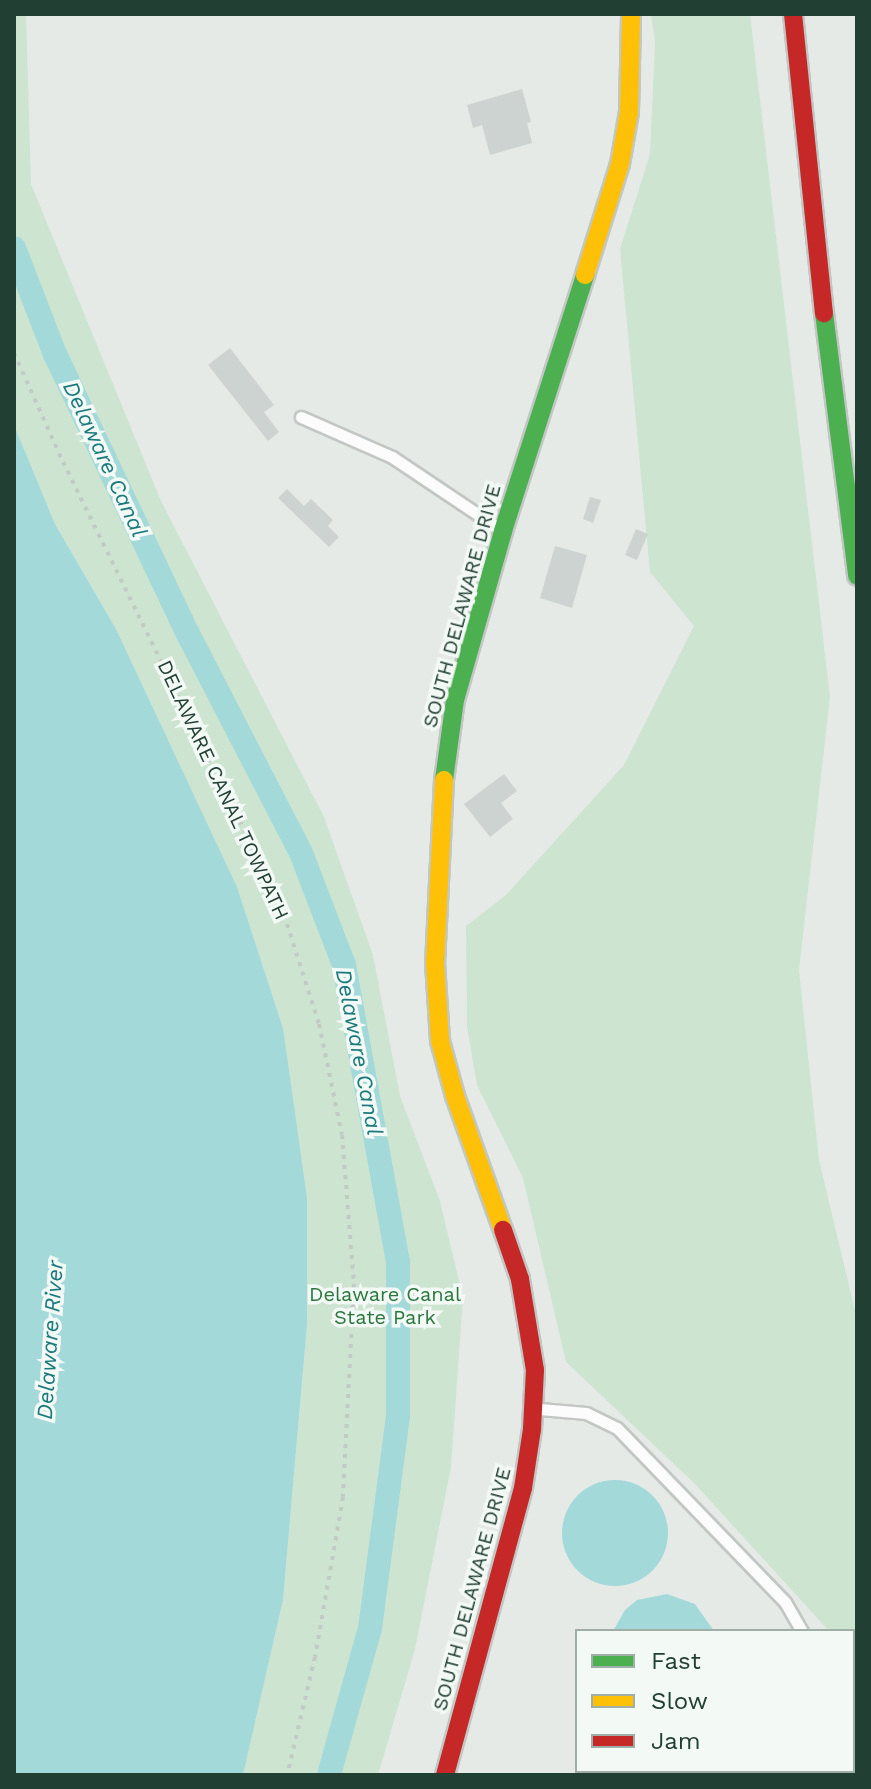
<!DOCTYPE html>
<html>
<head>
<meta charset="utf-8">
<style>
  body { margin:0 }
  #map { position:relative; width:871px; height:1789px; overflow:hidden; background:#e5eae7; font-family:"Work Sans",sans-serif }
  div>[style] { position:absolute }
  [style*='--x'] { left:calc(var(--x)*1px); top:calc(var(--y)*1px); width:calc(var(--w)*1px); rotate:calc(var(--a)*1deg) }
  .green>* { inset:0; background:#cde4d1 }
  .water>* { inset:0; background:#a4d9da }
  .round { border-radius:50% }
  .canal>* { height:24px; margin:-12px; padding:0 12px; transform-origin:12px; border-radius:12px; background:#a4d9da }
  .building>* { inset:0; background:#cdd3d0 }
  .path>* { height:4px; margin-top:-2px; transform-origin:0; background:repeating-linear-gradient(90deg,#c1cac5 0 4px,transparent 0 10px) }
  .roads { filter:drop-shadow(2px 0 #c2c7c4) drop-shadow(-2px 0 #c2c7c4) drop-shadow(0 2px #c2c7c4) drop-shadow(0 -2px #c2c7c4) }
  .lane>* { height:11px; margin:-5.5px; padding:0 5.5px; transform-origin:5.5px; border-radius:5.5px; background:#fbfcfb }
  .fast>* { height:18px; margin:-9px; padding:0 9px; transform-origin:9px; border-radius:9px; background:#4caf50 }
  .slow>* { height:18px; margin:-9px; padding:0 9px; transform-origin:9px; border-radius:9px; background:#ffc107 }
  .jam>* { height:18px; margin:-9px; padding:0 9px; transform-origin:9px; border-radius:9px; background:#c62828 }
  span { translate:-50% -50%; white-space:nowrap; text-align:center; line-height:1.15; -webkit-text-stroke:7px #f3f9f5; paint-order:stroke }
  .street-label { font-size:20px; color:#213f33 }
  .park-label { font-size:20px; color:#2a773e }
  .water-label { font-size:22px; color:#197a7d; font-style:italic }
  .frame { position:absolute; inset:0; border:16px solid #213f33; pointer-events:none }
  .legend { position:absolute; left:575px; top:1629px; width:280px; height:144px; box-sizing:border-box; background:#f3f9f5; border:2px solid #9fafa7; margin:0; padding:10px 14px; list-style:none; font-size:24px; color:#213f33 }
  .legend li { display:flex; align-items:center; gap:16px; height:40px }
  .legend b { width:40px; border:2px solid #9fafa7 }
</style>
</head>
<body>
<div id="map">
  <div class="green">
    <div style="clip-path:polygon(14px 14px,26px 14px,31px 184px,161px 501px,324px 817px,373px 955px,400px 1096px,440px 1201px,463px 1298px,451px 1467px,415px 1649px,378px 1775px,243px 1775px,283px 1600px,307px 1325px,283px 1028px,237px 888px,116px 629px,55px 524px,14px 425px)"></div>
    <div style="clip-path:polygon(651px 14px,750px 14px,830px 697px,799px 970px,819px 1160px,857px 1319px,857px 1666px,853px 1661px,853px 1631px,829px 1631px,694px 1483px,566px 1362px,523px 1178px,477px 1085px,467px 1027px,466px 926px,506px 895px,624px 765px,694px 626px,650px 572px,620px 249px,650px 154px,655px 43px)"></div>
  </div>
  <div class="water">
    <div style="clip-path:polygon(14px 425px,55px 524px,116px 629px,237px 887px,283px 1028px,307px 1198px,307px 1325px,283px 1600px,243px 1775px,14px 1775px)"></div>
    <div class="round" style="left:562px;top:1480px;width:106px;height:106px"></div>
    <div style="clip-path:polygon(667px 1594px,695px 1604px,714px 1631px,613px 1631px,625px 1610px,637px 1600px)"></div>
  </div>
  <div class="canal">
    <div style="--x:14;--y:248;--w:114;--a:68.9"></div>
    <div style="--x:55;--y:354;--w:310;--a:64.6"></div>
    <div style="--x:188;--y:634;--w:246;--a:62.7"></div>
    <div style="--x:301;--y:853;--w:120;--a:69"></div>
    <div style="--x:344;--y:965;--w:302;--a:79.7"></div>
    <div style="--x:398;--y:1262;--w:154;--a:90"></div>
    <div style="--x:398;--y:1416;--w:214;--a:97.5"></div>
    <div style="--x:370;--y:1628;--w:153;--a:105.6"></div>
  </div>
  <div class="building">
    <div style="clip-path:polygon(522px 89px,531px 122px,527px 123px,532px 143px,490px 155px,482px 125px,473px 128px,467px 105px)"></div>
    <div style="clip-path:polygon(230px 348px,274px 405px,264px 412px,279px 432px,268px 441px,208px 365px)"></div>
    <div style="clip-path:polygon(287px 489px,304px 506px,311px 499px,333px 520px,328px 526px,339px 537px,329px 547px,278px 498px)"></div>
    <div style="clip-path:polygon(590px 497px,601px 500px,593px 523px,583px 519px)"></div>
    <div style="clip-path:polygon(636px 529px,648px 534px,637px 560px,625px 555px)"></div>
    <div style="clip-path:polygon(555px 546px,587px 555px,572px 608px,540px 598px)"></div>
    <div style="clip-path:polygon(504px 774px,517px 791px,501px 803px,513px 819px,490px 837px,464px 804px)"></div>
  </div>
  <div class="path">
    <div style="--x:14;--y:353;--w:120;--a:65.8"></div>
    <div style="--x:63;--y:462;--w:494;--a:63.8"></div>
    <div style="--x:281;--y:905;--w:125;--a:72.3"></div>
    <div style="--x:319;--y:1024;--w:113;--a:78.3"></div>
    <div style="--x:342;--y:1135;--w:149;--a:85.4"></div>
    <div style="--x:354;--y:1284;--w:213;--a:93"></div>
    <div style="--x:343;--y:1497;--w:162;--a:99.9"></div>
    <div style="--x:315;--y:1657;--w:121;--a:103.3"></div>
  </div>
  <div class="roads">
    <div class="lane">
      <div style="--x:301;--y:417;--w:99;--a:23.7"></div>
      <div style="--x:392;--y:457;--w:124;--a:33.8"></div>
      <div style="--x:540;--y:1409;--w:46;--a:5"></div>
      <div style="--x:586;--y:1413;--w:34;--a:26"></div>
      <div style="--x:617;--y:1428;--w:242;--a:46"></div>
      <div style="--x:785;--y:1602;--w:34;--a:60"></div>
      <div style="--x:853;--y:1764;--w:11;--a:75"></div>
      <div style="--x:597;--y:1775;--w:4;--a:-90"></div>
      <div style="--x:767;--y:1775;--w:3;--a:-90"></div>
    </div>
    <div class="fast">
      <div style="--x:824;--y:313;--w:265;--a:82.8"></div>
      <div style="--x:444;--y:780;--w:81;--a:-82.2"></div>
      <div style="--x:455;--y:700;--w:176;--a:-74.1"></div>
      <div style="--x:503;--y:531;--w:269;--a:-72.2"></div>
    </div>
    <div class="slow">
      <div style="--x:585;--y:275;--w:116;--a:-72.5"></div>
      <div style="--x:620;--y:164;--w:53;--a:-80.2"></div>
      <div style="--x:629;--y:112;--w:98;--a:-88.8"></div>
      <div style="--x:444;--y:780;--w:183;--a:92.8"></div>
      <div style="--x:435;--y:963;--w:78;--a:86.3"></div>
      <div style="--x:440;--y:1041;--w:57;--a:74.7"></div>
      <div style="--x:455;--y:1096;--w:142;--a:70.3"></div>
    </div>
    <div class="jam">
      <div style="--x:793;--y:14;--w:301;--a:84.1"></div>
      <div style="--x:445;--y:1775;--w:297;--a:-74.8"></div>
      <div style="--x:523;--y:1488;--w:60;--a:-81.3"></div>
      <div style="--x:532;--y:1429;--w:59;--a:-87.1"></div>
      <div style="--x:535;--y:1370;--w:92;--a:-99.4"></div>
      <div style="--x:520;--y:1279;--w:52;--a:-109.1"></div>
    </div>
  </div>
  <div class="street-label">
    <span style="left:462px;top:606px;rotate:-75deg">SOUTH DELAWARE DRIVE</span>
    <span style="left:223px;top:790px;rotate:65deg">DELAWARE CANAL TOWPATH</span>
    <span style="left:472px;top:1589px;rotate:-75deg">SOUTH DELAWARE DRIVE</span>
  </div>
  <div class="park-label">
    <span style="left:385px;top:1306px">Delaware Canal<br>State Park</span>
  </div>
  <div class="water-label">
    <span style="left:105px;top:459px;rotate:65deg">Delaware Canal</span>
    <span style="left:359px;top:1052px;rotate:79deg">Delaware Canal</span>
    <span style="left:50px;top:1340px;rotate:-86deg">Delaware River</span>
  </div>
  <div class="frame"></div>
  <ul class="legend">
  <li><b style="height:10px;background:#4caf50"></b>Fast</li>
  <li><b style="height:10px;background:#ffc107"></b>Slow</li>
  <li><b style="height:10px;background:#c62828"></b>Jam</li>
  </ul>
</div>
</body>
</html>
